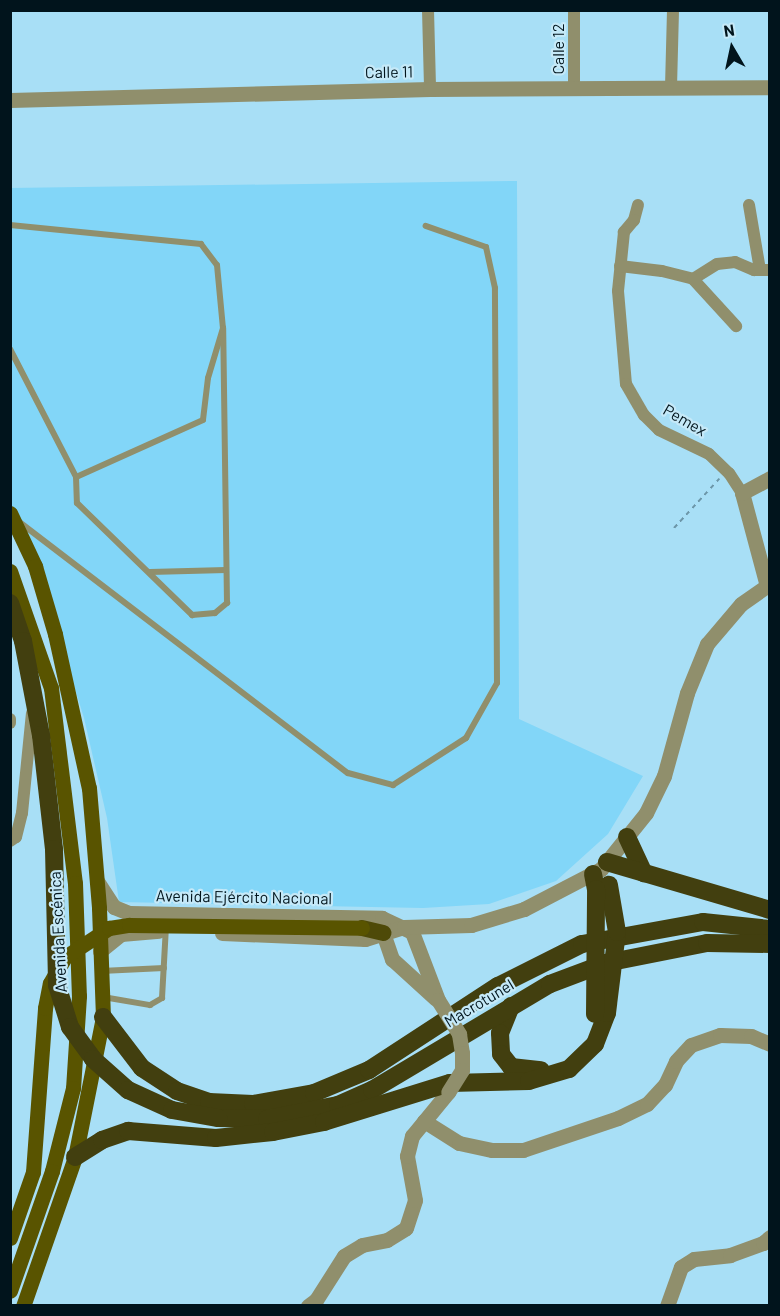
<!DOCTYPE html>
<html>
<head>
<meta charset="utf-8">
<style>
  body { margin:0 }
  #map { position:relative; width:780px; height:1316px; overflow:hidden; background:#a8dff6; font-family:Barlow,sans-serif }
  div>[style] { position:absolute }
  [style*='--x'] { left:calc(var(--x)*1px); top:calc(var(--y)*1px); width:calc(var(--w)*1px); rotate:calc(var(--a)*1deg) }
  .built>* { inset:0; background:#82d6f8 }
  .path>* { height:2px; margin-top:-1px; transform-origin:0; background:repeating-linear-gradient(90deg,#6c96a8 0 4.5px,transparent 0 9px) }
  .service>* { height:6px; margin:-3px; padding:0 3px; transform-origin:3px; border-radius:3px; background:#908f6c }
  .minor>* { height:12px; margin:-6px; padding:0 6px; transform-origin:6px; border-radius:6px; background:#908f6c }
  .tertiary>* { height:15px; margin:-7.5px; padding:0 7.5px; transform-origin:7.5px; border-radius:7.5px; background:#908f6c }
  .primary>* { height:15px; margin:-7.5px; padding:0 7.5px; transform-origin:7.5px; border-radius:7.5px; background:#595400 }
  .trunk>* { height:16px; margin:-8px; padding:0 8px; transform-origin:8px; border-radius:8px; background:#4e4a08 }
  .motorway>* { height:18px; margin:-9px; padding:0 9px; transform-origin:9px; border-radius:9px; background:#423f0f }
  .tertiary-bridge>* { height:15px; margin:-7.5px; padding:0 7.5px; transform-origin:7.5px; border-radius:7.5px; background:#908f6c }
  .primary-bridge>* { height:15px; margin:-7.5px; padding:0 7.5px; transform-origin:7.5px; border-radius:7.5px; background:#595400 }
  .motorway-bridge>* { height:18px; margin:-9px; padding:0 9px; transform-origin:9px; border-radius:9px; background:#423f0f }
  span { translate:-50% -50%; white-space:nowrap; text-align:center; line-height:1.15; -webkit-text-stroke:4.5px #c5e9f8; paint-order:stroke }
  .street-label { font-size:16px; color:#01141c }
  .frame { position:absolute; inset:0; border:12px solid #01141c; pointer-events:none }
  .north { position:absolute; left:702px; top:18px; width:60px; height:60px; -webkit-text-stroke:4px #c5e9f8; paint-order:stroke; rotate:351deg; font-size:16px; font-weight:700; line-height:24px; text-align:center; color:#01141c }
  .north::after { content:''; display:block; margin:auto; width:21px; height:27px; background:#01141c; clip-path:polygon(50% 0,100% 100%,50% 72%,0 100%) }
</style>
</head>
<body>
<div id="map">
  <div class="built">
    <div style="clip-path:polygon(517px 181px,519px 719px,643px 776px,608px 834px,556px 881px,489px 904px,423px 908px,119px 902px,107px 818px,84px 718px,39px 574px,11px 520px,10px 188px)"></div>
  </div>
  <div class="path">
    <div style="--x:674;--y:528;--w:67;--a:-47.4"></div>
  </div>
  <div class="service">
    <div style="--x:10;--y:225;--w:192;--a:5.7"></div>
    <div style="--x:201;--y:244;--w:26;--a:53"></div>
    <div style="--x:217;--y:265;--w:63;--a:84.6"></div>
    <div style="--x:223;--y:328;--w:52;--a:106.7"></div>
    <div style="--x:208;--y:378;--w:42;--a:96.8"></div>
    <div style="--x:203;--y:420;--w:139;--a:155.8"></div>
    <div style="--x:76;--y:477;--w:26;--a:88"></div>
    <div style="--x:77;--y:503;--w:161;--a:44.2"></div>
    <div style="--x:192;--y:615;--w:23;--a:-5"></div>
    <div style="--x:215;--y:613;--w:16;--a:-40"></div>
    <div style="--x:227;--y:603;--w:275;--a:-90.8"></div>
    <div style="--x:10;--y:349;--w:144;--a:62.7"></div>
    <div style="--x:18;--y:521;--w:415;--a:37.4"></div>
    <div style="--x:348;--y:773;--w:47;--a:14.9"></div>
    <div style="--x:393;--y:785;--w:87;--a:-32.8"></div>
    <div style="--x:466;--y:738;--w:63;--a:-60.6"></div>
    <div style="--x:497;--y:683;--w:395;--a:-90.3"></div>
    <div style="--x:495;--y:288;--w:42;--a:-102.4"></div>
    <div style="--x:486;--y:247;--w:64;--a:-160.7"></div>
    <div style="--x:150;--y:572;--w:76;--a:-1.5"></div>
    <div style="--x:101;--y:971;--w:63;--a:-2.7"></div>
    <div style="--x:103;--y:997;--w:48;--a:9.7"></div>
    <div style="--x:150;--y:1005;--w:14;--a:-30"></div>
    <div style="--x:162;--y:998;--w:71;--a:-86.8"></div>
  </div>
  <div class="minor">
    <div style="--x:428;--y:10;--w:79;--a:88.5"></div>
    <div style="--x:671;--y:87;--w:77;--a:-88.5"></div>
    <div style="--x:574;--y:88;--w:78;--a:-90"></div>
    <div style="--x:638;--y:205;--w:16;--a:105"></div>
    <div style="--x:634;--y:220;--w:16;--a:130"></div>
    <div style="--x:624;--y:232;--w:59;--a:95.8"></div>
    <div style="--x:618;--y:291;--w:93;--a:85.1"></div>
    <div style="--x:626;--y:384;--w:36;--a:60"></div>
    <div style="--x:644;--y:415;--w:21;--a:45"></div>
    <div style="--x:659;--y:430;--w:55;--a:25.6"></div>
    <div style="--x:709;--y:454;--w:28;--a:44"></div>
    <div style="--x:729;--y:473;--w:24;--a:57"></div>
    <div style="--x:749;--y:205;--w:66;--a:80.4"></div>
    <div style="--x:620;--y:266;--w:42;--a:6.8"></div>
    <div style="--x:662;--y:271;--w:32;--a:14"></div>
    <div style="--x:693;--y:279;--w:28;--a:-32"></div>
    <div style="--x:717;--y:264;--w:18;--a:-6"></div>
    <div style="--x:735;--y:262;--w:21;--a:23"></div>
    <div style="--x:754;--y:270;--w:16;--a:0"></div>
    <div style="--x:693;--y:279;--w:64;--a:47.5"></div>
    <div style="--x:10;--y:719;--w:4;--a:90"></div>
    <div style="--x:10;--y:841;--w:7;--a:-34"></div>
    <div style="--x:16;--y:837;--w:25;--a:-76"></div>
    <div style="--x:22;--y:813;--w:100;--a:-84.3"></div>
  </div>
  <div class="tertiary">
    <div style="--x:10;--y:100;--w:420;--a:-1.5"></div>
    <div style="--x:430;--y:89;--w:340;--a:-0.3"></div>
    <div style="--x:97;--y:881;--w:31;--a:57"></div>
    <div style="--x:114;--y:907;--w:16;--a:22"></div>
    <div style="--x:129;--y:913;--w:253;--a:1.1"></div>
    <div style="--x:382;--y:918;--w:33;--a:25"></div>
    <div style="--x:412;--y:932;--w:73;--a:69.1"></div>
    <div style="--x:222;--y:933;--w:143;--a:2.4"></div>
    <div style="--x:365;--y:939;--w:41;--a:-17.1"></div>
    <div style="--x:404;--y:927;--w:67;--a:-1.7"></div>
    <div style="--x:471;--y:925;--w:55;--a:-16.8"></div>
    <div style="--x:524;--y:909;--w:87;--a:-27.5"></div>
    <div style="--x:601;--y:869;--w:72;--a:-51.2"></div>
    <div style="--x:646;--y:813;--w:41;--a:-64.1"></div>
    <div style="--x:664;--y:776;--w:86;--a:-74.5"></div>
    <div style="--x:687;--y:693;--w:53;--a:-67.8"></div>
    <div style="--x:707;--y:644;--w:52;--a:-49.6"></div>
    <div style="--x:741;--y:604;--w:32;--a:-35"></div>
    <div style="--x:767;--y:586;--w:96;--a:-105"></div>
    <div style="--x:742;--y:493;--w:32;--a:-28"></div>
    <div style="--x:383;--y:933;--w:28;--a:71"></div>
    <div style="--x:392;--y:959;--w:59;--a:42.3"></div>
    <div style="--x:100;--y:951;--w:27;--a:-39"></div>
    <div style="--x:121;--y:934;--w:38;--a:-5"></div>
    <div style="--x:424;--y:1121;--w:41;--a:32.2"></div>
    <div style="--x:459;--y:1143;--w:34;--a:12"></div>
    <div style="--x:492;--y:1150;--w:31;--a:0"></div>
    <div style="--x:523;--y:1150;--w:100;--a:-18.6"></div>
    <div style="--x:618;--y:1118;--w:32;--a:-26"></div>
    <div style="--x:647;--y:1104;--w:26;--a:-47"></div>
    <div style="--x:665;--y:1085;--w:26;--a:-65"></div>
    <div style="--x:676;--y:1061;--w:22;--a:-47"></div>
    <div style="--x:691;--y:1045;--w:31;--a:-19"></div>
    <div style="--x:720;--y:1035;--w:31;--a:2"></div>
    <div style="--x:751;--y:1036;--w:21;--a:23"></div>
    <div style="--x:308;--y:1306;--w:10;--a:-37"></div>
    <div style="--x:316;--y:1300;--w:52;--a:-57.5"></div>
    <div style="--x:344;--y:1256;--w:21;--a:-31"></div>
    <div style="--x:362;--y:1245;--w:25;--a:-11"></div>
    <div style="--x:387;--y:1240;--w:22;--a:-32"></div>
    <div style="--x:406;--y:1228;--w:29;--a:-72"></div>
    <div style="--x:415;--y:1200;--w:45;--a:-100.3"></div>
    <div style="--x:407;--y:1156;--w:21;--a:-76"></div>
    <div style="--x:412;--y:1136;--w:57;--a:-50.7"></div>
    <div style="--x:667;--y:1306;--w:41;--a:-70.3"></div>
    <div style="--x:681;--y:1267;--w:15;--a:-32"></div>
    <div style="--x:694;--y:1259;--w:36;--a:-6"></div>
    <div style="--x:730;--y:1255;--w:35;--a:-20"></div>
    <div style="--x:763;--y:1243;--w:9;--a:-41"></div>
  </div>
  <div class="primary">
    <div style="--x:10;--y:513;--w:59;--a:64.7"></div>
    <div style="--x:35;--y:566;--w:71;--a:73.6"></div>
    <div style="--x:55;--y:634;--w:158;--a:77.6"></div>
    <div style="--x:89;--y:788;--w:120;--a:85.2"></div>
    <div style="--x:99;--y:908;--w:109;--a:87.9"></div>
    <div style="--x:103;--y:1017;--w:143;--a:101.3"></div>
    <div style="--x:75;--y:1157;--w:158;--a:109.2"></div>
    <div style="--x:10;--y:571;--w:124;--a:70.7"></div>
    <div style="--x:51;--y:688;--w:196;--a:83"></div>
    <div style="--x:75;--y:883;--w:113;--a:88"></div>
    <div style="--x:79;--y:996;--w:92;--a:93.7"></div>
    <div style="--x:73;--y:1088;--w:86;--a:104.2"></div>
    <div style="--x:52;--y:1171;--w:127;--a:109.3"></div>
    <div style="--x:10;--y:1238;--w:70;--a:-70.8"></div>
    <div style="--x:33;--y:1172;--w:164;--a:-85.8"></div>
  </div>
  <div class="trunk">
    <div style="--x:362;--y:928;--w:22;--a:13"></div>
  </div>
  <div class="motorway">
    <div style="--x:627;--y:837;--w:40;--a:65"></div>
    <div style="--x:607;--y:862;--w:170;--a:16.4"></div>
    <div style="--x:593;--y:874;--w:15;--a:79"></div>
    <div style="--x:511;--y:1006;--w:29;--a:112"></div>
    <div style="--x:500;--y:1033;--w:21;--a:87"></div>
    <div style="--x:501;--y:1054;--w:16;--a:52"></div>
    <div style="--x:511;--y:1067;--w:30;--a:6"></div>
    <div style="--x:103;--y:1017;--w:64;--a:52.6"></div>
    <div style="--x:142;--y:1068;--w:42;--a:33.3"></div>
    <div style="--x:177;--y:1091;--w:34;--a:19"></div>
    <div style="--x:209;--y:1102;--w:44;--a:2.6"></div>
    <div style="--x:253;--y:1104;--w:62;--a:-10.2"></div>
    <div style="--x:314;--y:1093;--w:60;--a:-22.7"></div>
    <div style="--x:369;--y:1070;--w:154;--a:-33.1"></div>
    <div style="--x:498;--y:986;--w:94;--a:-26.6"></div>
    <div style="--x:582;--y:944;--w:123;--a:-10.3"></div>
    <div style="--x:703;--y:922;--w:67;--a:6"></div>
    <div style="--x:218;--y:1118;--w:49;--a:1.2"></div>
    <div style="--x:267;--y:1119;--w:72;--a:-11.2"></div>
    <div style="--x:338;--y:1105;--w:37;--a:-24"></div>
    <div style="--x:372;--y:1090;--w:207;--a:-30.8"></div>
    <div style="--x:550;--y:984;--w:60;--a:-20.6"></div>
    <div style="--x:606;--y:963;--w:103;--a:-11.2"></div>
    <div style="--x:707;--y:943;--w:63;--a:0.9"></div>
    <div style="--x:75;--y:1157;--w:32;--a:-32"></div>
    <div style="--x:102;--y:1140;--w:28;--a:-19"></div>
    <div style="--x:128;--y:1131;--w:88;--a:4.5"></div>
    <div style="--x:216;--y:1138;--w:57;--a:-6"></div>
    <div style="--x:273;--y:1132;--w:52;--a:-11.1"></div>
    <div style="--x:324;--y:1122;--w:132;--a:-17.2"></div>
    <div style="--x:450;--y:1083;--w:79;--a:-1.5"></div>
    <div style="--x:529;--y:1081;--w:42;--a:-16.7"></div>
    <div style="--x:569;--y:1069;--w:36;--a:-44"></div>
    <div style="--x:595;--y:1044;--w:33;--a:-69"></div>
  </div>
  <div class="tertiary-bridge">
    <div style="--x:438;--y:1000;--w:40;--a:58"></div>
    <div style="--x:459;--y:1034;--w:19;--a:81"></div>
    <div style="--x:462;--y:1053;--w:17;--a:90"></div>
    <div style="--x:462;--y:1070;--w:26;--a:122"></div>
  </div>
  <div class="primary-bridge">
    <div style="--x:45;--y:1008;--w:25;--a:-79"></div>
    <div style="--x:50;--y:983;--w:30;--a:-60"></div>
    <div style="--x:65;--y:957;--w:53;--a:-33.4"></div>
    <div style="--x:109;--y:928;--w:20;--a:-9"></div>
    <div style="--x:129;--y:925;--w:233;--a:0.7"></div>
  </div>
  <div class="motorway-bridge">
    <div style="--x:10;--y:603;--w:40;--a:71.1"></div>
    <div style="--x:23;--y:641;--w:96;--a:79.2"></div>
    <div style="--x:41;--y:735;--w:115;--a:83.5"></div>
    <div style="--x:54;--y:849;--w:136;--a:88.7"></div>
    <div style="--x:57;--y:985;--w:44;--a:72.8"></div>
    <div style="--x:70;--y:1027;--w:39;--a:54"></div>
    <div style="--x:93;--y:1059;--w:47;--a:41.5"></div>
    <div style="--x:128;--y:1090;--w:48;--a:24.4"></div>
    <div style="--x:172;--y:1110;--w:47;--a:9.9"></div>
    <div style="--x:607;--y:1013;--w:82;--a:-83"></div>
    <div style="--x:617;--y:932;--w:48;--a:-99.7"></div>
    <div style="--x:595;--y:1014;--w:125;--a:-89.5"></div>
  </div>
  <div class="street-label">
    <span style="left:558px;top:49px;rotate:-90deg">Calle 12</span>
    <span style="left:389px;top:72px;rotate:-1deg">Calle 11</span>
    <span style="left:685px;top:420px;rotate:30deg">Pemex</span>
    <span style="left:244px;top:897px;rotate:1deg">Avenida Ejército Nacional</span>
    <span style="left:58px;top:932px;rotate:-93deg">Avenida Escénica</span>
    <span style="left:479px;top:1003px;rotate:-31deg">Macrotunel</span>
  </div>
  <div class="frame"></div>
  <div class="north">N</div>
</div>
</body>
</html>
